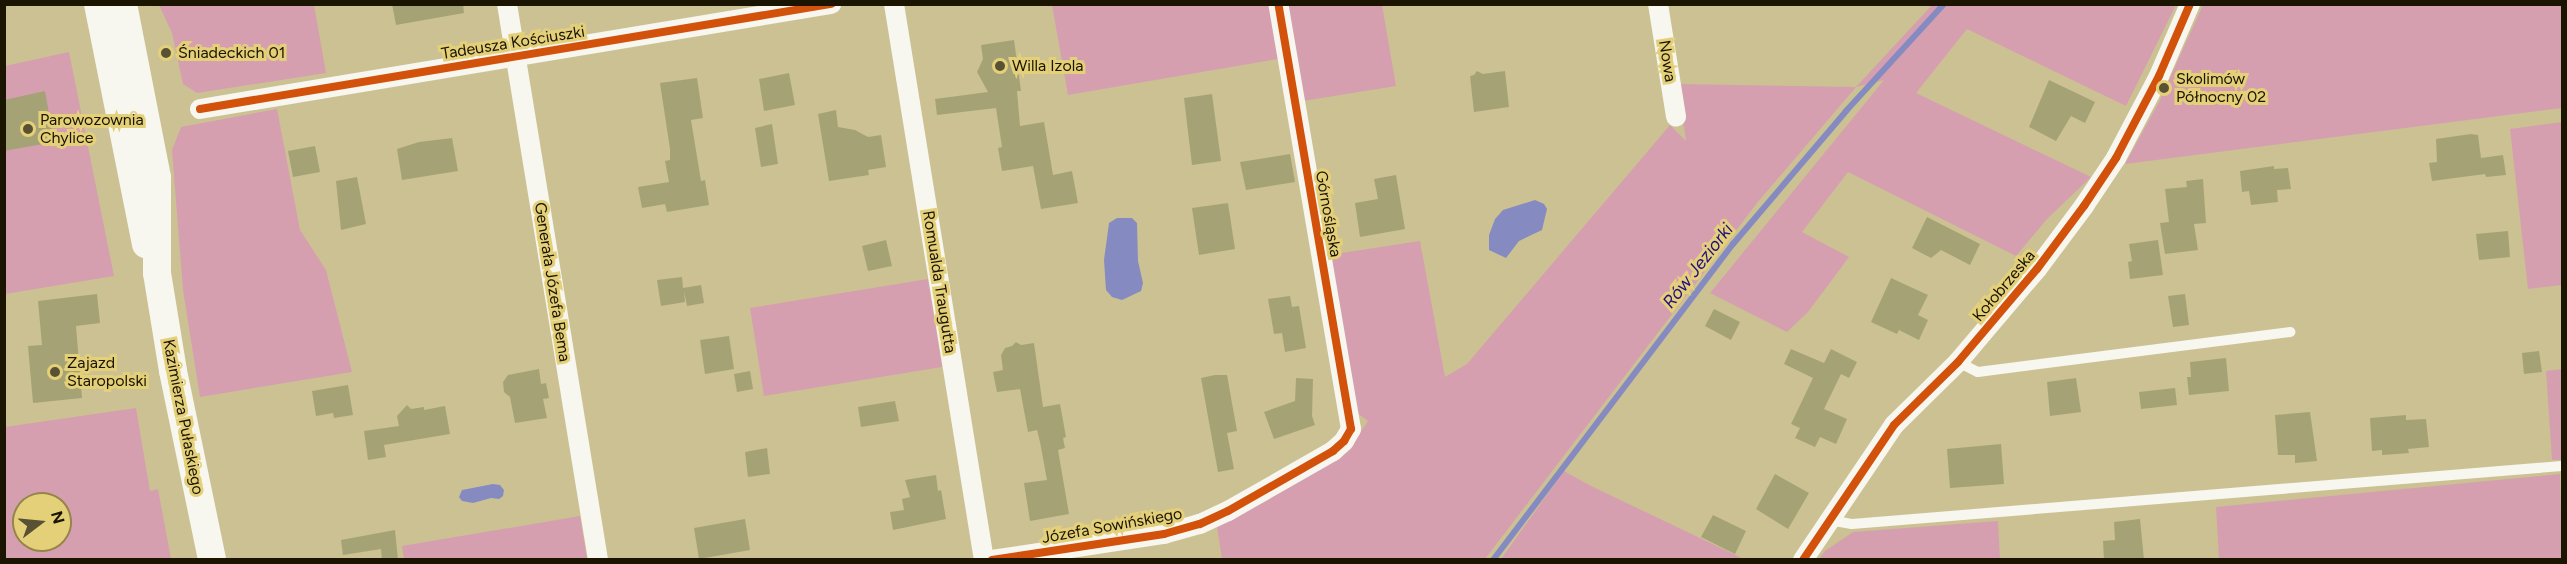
<!DOCTYPE html>
<html>
<head>
<meta charset="utf-8">
<style>
  body { margin:0 }
  #map { position:relative; width:2567px; height:564px; overflow:hidden; background:#ccc192; font-family:Figtree,sans-serif }
  div>[style] { position:absolute }
  [style*='--x'] { left:calc(var(--x)*1px); top:calc(var(--y)*1px); width:calc(var(--w)*1px); rotate:calc(var(--a)*1deg) }
  .green>* { inset:0; background:#d59fb0 }
  .water>* { inset:0; background:#858bc1 }
  .stream>* { height:6px; margin:-3px; padding:0 3px; transform-origin:3px; border-radius:3px; background:#858bc1 }
  .building>* { inset:0; background:#a5a375 }
  .service>* { height:10px; margin:-5px; padding:0 5px; transform-origin:5px; border-radius:5px; background:#f7f6ef }
  .minor>* { height:20px; margin:-10px; padding:0 10px; transform-origin:10px; border-radius:10px; background:#f7f6ef }
  .secondary>* { height:28px; margin:-14px; padding:0 14px; transform-origin:14px; border-radius:14px; background:#f7f6ef }
  .cycleway>* { height:8px; margin:-4px; padding:0 4px; transform-origin:4px; border-radius:4px; background:#d3520b }
  .dots>* { width:16px; height:16px; translate:-50% -50%; box-sizing:border-box; border:3px solid #e5d07a; border-radius:50% }
  span { translate:-50% -50%; white-space:nowrap; text-align:center; line-height:1.15; -webkit-text-stroke:6px #e5d07a; paint-order:stroke }
  .street-label { font-size:16px; color:#1a1400 }
  .poi-label { font-size:16px; color:#1a1400 }
  .left { translate:0 -50%; text-align:left }
  .water-label { font-size:18px; color:#210e85; font-style:italic }
  .frame { position:absolute; inset:0; border:6px solid #1a1400; pointer-events:none }
  .north { position:absolute; left:12px; top:492px; width:60px; height:60px; box-sizing:border-box; background:#e5d07a; border:2px solid #948549; border-radius:50%; rotate:74deg; font-size:16px; font-weight:700; line-height:24px; text-align:center; color:#1a1400 }
  .north::after { content:''; display:block; margin:auto; width:21px; height:27px; background:#585133; clip-path:polygon(50% 0,100% 100%,50% 72%,0 100%) }
</style>
</head>
<body>
<div id="map">
  <div class="green">
    <div style="clip-path:polygon(159px 5px,314px 5px,326px 73px,197px 93px,183px 84px,172px 33px)"></div>
    <div style="clip-path:polygon(1052px 5px,1269px 5px,1278px 59px,1068px 95px)"></div>
    <div style="clip-path:polygon(1287px 5px,1382px 5px,1396px 86px,1303px 101px)"></div>
    <div style="clip-path:polygon(1932px 5px,2176px 5px,2126px 106px,1967px 29px,1916px 93px,2091px 177px,2047px 219px,2016px 256px,1848px 172px,1802px 232px,1849px 257px,1808px 312px,1787px 332px,1710px 293px,1884px 80px,1856px 87px,1757px 203px,1485px 559px,1222px 559px,1217px 527px,1349px 449px,1368px 421px,1352px 409px,1328px 255px,1420px 241px,1445px 377px,1467px 364px,1670px 125px,1686px 141px,1678px 84px,1856px 87px)"></div>
    <div style="clip-path:polygon(2203px 5px,2562px 5px,2562px 108px,2125px 164px,2159px 102px)"></div>
    <div style="clip-path:polygon(69px 52px,114px 276px,5px 294px,5px 66px)"></div>
    <div style="clip-path:polygon(277px 109px,300px 230px,326px 270px,352px 372px,200px 397px,183px 290px,172px 150px,181px 127px)"></div>
    <div style="clip-path:polygon(2562px 122px,2562px 285px,2528px 289px,2510px 129px)"></div>
    <div style="clip-path:polygon(928px 279px,942px 367px,764px 396px,750px 308px)"></div>
    <div style="clip-path:polygon(2562px 369px,2562px 460px,2552px 460px,2546px 371px)"></div>
    <div style="clip-path:polygon(evenodd,136px 408px,150px 491px,158px 489px,171px 559px,5px 559px,5px 427px,136px 408px,24px 504px,60px 504px,60px 540px,24px 540px,24px 504px)"></div>
    <div style="clip-path:polygon(1564px 471px,1591px 486px,1744px 559px,1501px 559px)"></div>
    <div style="clip-path:polygon(2560px 474px,2562px 559px,2219px 559px,2216px 507px)"></div>
    <div style="clip-path:polygon(580px 516px,587px 559px,404px 559px,402px 546px)"></div>
    <div style="clip-path:polygon(1998px 521px,2000px 559px,1819px 559px,1825px 551px,1853px 532px)"></div>
  </div>
  <div class="water">
    <div style="clip-path:polygon(1535px 200px,1544px 204px,1547px 209px,1542px 230px,1519px 241px,1506px 258px,1489px 250px,1489px 235px,1495px 219px,1503px 210px)"></div>
    <div style="clip-path:polygon(1117px 218px,1132px 218px,1137px 223px,1138px 261px,1143px 283px,1141px 291px,1122px 300px,1112px 297px,1106px 290px,1104px 260px,1109px 223px)"></div>
    <div style="clip-path:polygon(493px 484px,500px 485px,504px 490px,503px 496px,499px 499px,491px 498px,473px 503px,462px 501px,459px 497px,462px 490px)"></div>
  </div>
  <div class="stream">
    <div style="--x:1493;--y:560;--w:397;--a:-52.8"></div>
    <div style="--x:1733;--y:244;--w:175;--a:-49.6"></div>
    <div style="--x:1846;--y:111;--w:145;--a:-47.5"></div>
  </div>
  <div class="building">
    <div style="clip-path:polygon(392px 4px,463px 4px,464px 13px,396px 25px)"></div>
    <div style="clip-path:polygon(1014px 40px,1021px 91px,1017px 91px,1020px 126px,1044px 122px,1053px 175px,1072px 171px,1078px 203px,1041px 209px,1033px 166px,1002px 171px,998px 148px,1002px 147px,996px 108px,937px 115px,935px 99px,988px 92px,977px 72px,983px 59px,981px 45px)"></div>
    <div style="clip-path:polygon(1477px 71px,1483px 74px,1505px 71px,1509px 107px,1474px 112px,1470px 76px,1474px 75px)"></div>
    <div style="clip-path:polygon(789px 73px,795px 105px,764px 111px,759px 79px)"></div>
    <div style="clip-path:polygon(697px 78px,703px 118px,691px 120px,701px 181px,705px 180px,709px 205px,667px 212px,665px 204px,642px 208px,638px 187px,669px 182px,665px 161px,670px 160px,670px 149px,660px 83px)"></div>
    <div style="clip-path:polygon(2049px 80px,2095px 102px,2085px 123px,2071px 116px,2056px 141px,2029px 127px)"></div>
    <div style="clip-path:polygon(45px 91px,54px 142px,4px 151px,4px 100px)"></div>
    <div style="clip-path:polygon(1212px 94px,1221px 161px,1192px 165px,1184px 98px)"></div>
    <div style="clip-path:polygon(836px 110px,838px 127px,855px 130px,868px 137px,881px 135px,886px 167px,868px 170px,869px 175px,829px 181px,818px 114px)"></div>
    <div style="clip-path:polygon(772px 124px,778px 164px,761px 167px,755px 128px)"></div>
    <div style="clip-path:polygon(2471px 134px,2478px 135px,2481px 158px,2503px 155px,2506px 175px,2486px 177px,2485px 174px,2432px 181px,2429px 163px,2437px 162px,2436px 139px)"></div>
    <div style="clip-path:polygon(452px 138px,458px 171px,402px 180px,397px 149px,419px 142px)"></div>
    <div style="clip-path:polygon(315px 146px,320px 172px,293px 177px,288px 151px)"></div>
    <div style="clip-path:polygon(1290px 154px,1295px 182px,1246px 190px,1240px 162px)"></div>
    <div style="clip-path:polygon(2274px 166px,2274px 169px,2288px 168px,2291px 189px,2277px 190px,2278px 202px,2251px 205px,2249px 191px,2242px 192px,2240px 171px)"></div>
    <div style="clip-path:polygon(1396px 175px,1405px 229px,1360px 237px,1355px 203px,1378px 199px,1374px 179px)"></div>
    <div style="clip-path:polygon(357px 177px,366px 224px,341px 230px,336px 181px)"></div>
    <div style="clip-path:polygon(2203px 179px,2206px 223px,2194px 224px,2198px 250px,2165px 254px,2160px 223px,2169px 222px,2165px 189px,2187px 187px,2186px 181px)"></div>
    <div style="clip-path:polygon(1228px 203px,1235px 249px,1199px 255px,1192px 208px)"></div>
    <div style="clip-path:polygon(1927px 217px,1980px 244px,1970px 265px,1941px 250px,1931px 258px,1912px 248px)"></div>
    <div style="clip-path:polygon(2508px 231px,2510px 257px,2479px 260px,2476px 234px)"></div>
    <div style="clip-path:polygon(886px 240px,892px 266px,868px 271px,862px 246px)"></div>
    <div style="clip-path:polygon(2158px 240px,2163px 275px,2130px 279px,2128px 262px,2132px 261px,2129px 244px)"></div>
    <div style="clip-path:polygon(682px 277px,683px 288px,701px 285px,704px 303px,687px 306px,684px 291px,685px 302px,661px 306px,657px 280px)"></div>
    <div style="clip-path:polygon(1891px 278px,1928px 295px,1918px 315px,1928px 320px,1919px 340px,1899px 330px,1897px 334px,1871px 322px)"></div>
    <div style="clip-path:polygon(97px 294px,100px 323px,76px 326px,82px 398px,33px 403px,28px 346px,42px 345px,38px 301px)"></div>
    <div style="clip-path:polygon(2185px 294px,2189px 325px,2173px 327px,2168px 296px)"></div>
    <div style="clip-path:polygon(1290px 296px,1292px 307px,1299px 306px,1306px 348px,1285px 352px,1282px 333px,1274px 334px,1268px 299px)"></div>
    <div style="clip-path:polygon(1714px 309px,1740px 322px,1731px 340px,1705px 326px)"></div>
    <div style="clip-path:polygon(729px 336px,734px 369px,705px 374px,700px 340px)"></div>
    <div style="clip-path:polygon(1016px 342px,1021px 345px,1034px 343px,1043px 407px,1060px 404px,1066px 437px,1063px 438px,1065px 448px,1058px 450px,1069px 514px,1030px 521px,1024px 483px,1047px 480px,1040px 442px,1037px 430px,1028px 432px,1020px 389px,997px 392px,993px 372px,1003px 370px,1001px 355px,1005px 348px,1012px 346px)"></div>
    <div style="clip-path:polygon(1791px 349px,1824px 363px,1831px 349px,1857px 362px,1849px 378px,1841px 374px,1824px 409px,1847px 419px,1836px 444px,1820px 437px,1815px 447px,1795px 438px,1800px 428px,1791px 424px,1813px 378px,1784px 364px)"></div>
    <div style="clip-path:polygon(2539px 351px,2542px 372px,2524px 374px,2522px 353px)"></div>
    <div style="clip-path:polygon(2226px 358px,2229px 391px,2189px 395px,2187px 377px,2191px 377px,2190px 362px)"></div>
    <div style="clip-path:polygon(539px 369px,541px 384px,546px 383px,549px 398px,543px 399px,547px 418px,515px 423px,510px 397px,504px 392px,503px 382px,508px 375px)"></div>
    <div style="clip-path:polygon(750px 371px,753px 389px,737px 392px,734px 374px)"></div>
    <div style="clip-path:polygon(1215px 375px,1227px 375px,1237px 431px,1227px 433px,1234px 469px,1218px 472px,1201px 378px)"></div>
    <div style="clip-path:polygon(1296px 378px,1313px 379px,1312px 416px,1315px 425px,1274px 439px,1264px 412px,1295px 401px)"></div>
    <div style="clip-path:polygon(2076px 378px,2081px 412px,2050px 416px,2047px 382px)"></div>
    <div style="clip-path:polygon(348px 385px,353px 415px,334px 418px,333px 413px,316px 416px,312px 391px)"></div>
    <div style="clip-path:polygon(2175px 388px,2177px 405px,2141px 409px,2139px 392px)"></div>
    <div style="clip-path:polygon(895px 401px,899px 421px,861px 427px,858px 407px)"></div>
    <div style="clip-path:polygon(407px 405px,411px 409px,424px 407px,424px 410px,445px 406px,450px 434px,384px 445px,386px 457px,368px 460px,364px 431px,399px 426px,397px 416px)"></div>
    <div style="clip-path:polygon(2310px 412px,2317px 461px,2295px 463px,2295px 455px,2278px 455px,2275px 415px)"></div>
    <div style="clip-path:polygon(2406px 415px,2406px 420px,2426px 419px,2429px 447px,2408px 449px,2409px 453px,2397px 454px,2382px 455px,2382px 450px,2372px 451px,2370px 418px)"></div>
    <div style="clip-path:polygon(2001px 444px,2004px 484px,1950px 488px,1947px 449px)"></div>
    <div style="clip-path:polygon(767px 448px,770px 474px,748px 477px,745px 452px)"></div>
    <div style="clip-path:polygon(1775px 474px,1809px 493px,1788px 529px,1756px 509px)"></div>
    <div style="clip-path:polygon(936px 475px,938px 491px,941px 490px,946px 519px,893px 530px,890px 512px,904px 510px,902px 499px,910px 497px,905px 480px)"></div>
    <div style="clip-path:polygon(1713px 515px,1746px 531px,1735px 554px,1701px 537px)"></div>
    <div style="clip-path:polygon(745px 519px,750px 550px,699px 559px,694px 528px)"></div>
    <div style="clip-path:polygon(2140px 519px,2144px 560px,2104px 560px,2103px 541px,2115px 540px,2114px 522px)"></div>
    <div style="clip-path:polygon(395px 530px,398px 560px,382px 560px,381px 549px,343px 555px,341px 540px)"></div>
  </div>
  <div class="service">
    <div style="--x:1958;--y:362;--w:22;--a:27"></div>
    <div style="--x:1978;--y:372;--w:315;--a:-7.3"></div>
    <div style="--x:1829;--y:520;--w:23;--a:10"></div>
    <div style="--x:1852;--y:524;--w:712;--a:-4.67"></div>
  </div>
  <div class="minor">
    <div style="--x:507;--y:4;--w:563;--a:80.7"></div>
    <div style="--x:894;--y:4;--w:563;--a:80.81"></div>
    <div style="--x:1658;--y:4;--w:114;--a:80.9"></div>
    <div style="--x:200;--y:109;--w:640;--a:-9.45"></div>
    <div style="--x:992;--y:560;--w:174;--a:-8.6"></div>
    <div style="--x:1164;--y:534;--w:37;--a:-16"></div>
    <div style="--x:1200;--y:524;--w:31;--a:-25"></div>
    <div style="--x:1228;--y:511;--w:121;--a:-29.7"></div>
    <div style="--x:1333;--y:451;--w:15;--a:-42"></div>
    <div style="--x:1344;--y:441;--w:14;--a:-60"></div>
    <div style="--x:1351;--y:429;--w:431;--a:-99.7"></div>
    <div style="--x:1803;--y:560;--w:163;--a:-56"></div>
    <div style="--x:1894;--y:425;--w:90;--a:-44.5"></div>
    <div style="--x:1958;--y:362;--w:122;--a:-49.7"></div>
    <div style="--x:2037;--y:269;--w:79;--a:-53.3"></div>
    <div style="--x:2084;--y:206;--w:58;--a:-56.3"></div>
    <div style="--x:2116;--y:158;--w:93;--a:-62.3"></div>
    <div style="--x:2159;--y:76;--w:78;--a:-66.7"></div>
  </div>
  <div class="secondary">
    <div style="--x:98;--y:4;--w:245;--a:78.7"></div>
    <div style="--x:123;--y:4;--w:177;--a:78.9"></div>
    <div style="--x:157;--y:178;--w:95;--a:90"></div>
    <div style="--x:157;--y:273;--w:99;--a:80.7"></div>
    <div style="--x:173;--y:371;--w:193;--a:78.3"></div>
  </div>
  <div class="cycleway">
    <div style="--x:200;--y:109;--w:640;--a:-9.45"></div>
    <div style="--x:992;--y:560;--w:174;--a:-8.6"></div>
    <div style="--x:1164;--y:534;--w:37;--a:-16"></div>
    <div style="--x:1200;--y:524;--w:31;--a:-25"></div>
    <div style="--x:1228;--y:511;--w:121;--a:-29.7"></div>
    <div style="--x:1333;--y:451;--w:15;--a:-42"></div>
    <div style="--x:1344;--y:441;--w:14;--a:-60"></div>
    <div style="--x:1351;--y:429;--w:431;--a:-99.7"></div>
    <div style="--x:1803;--y:560;--w:163;--a:-56"></div>
    <div style="--x:1894;--y:425;--w:90;--a:-44.5"></div>
    <div style="--x:1958;--y:362;--w:122;--a:-49.7"></div>
    <div style="--x:2037;--y:269;--w:79;--a:-53.3"></div>
    <div style="--x:2084;--y:206;--w:58;--a:-56.3"></div>
    <div style="--x:2116;--y:158;--w:93;--a:-62.3"></div>
    <div style="--x:2159;--y:76;--w:78;--a:-66.7"></div>
  </div>
  <div class="dots">
    <div style="left:166px;top:53px;background:#585133"></div>
    <div style="left:1000px;top:66px;background:#585133"></div>
    <div style="left:2164px;top:88px;background:#585133"></div>
    <div style="left:28px;top:129px;background:#585133"></div>
    <div style="left:55px;top:372px;background:#585133"></div>
  </div>
  <div class="street-label">
    <span style="left:513px;top:43px;rotate:-9deg">Tadeusza Kościuszki</span>
    <span style="left:1667px;top:61px;rotate:81deg">Nowa</span>
    <span style="left:1328px;top:214px;rotate:80deg">Górnośląska</span>
    <span style="left:552px;top:282px;rotate:81deg">Generała Józefa Bema</span>
    <span style="left:939px;top:282px;rotate:81deg">Romualda Traugutta</span>
    <span style="left:2004px;top:286px;rotate:-50deg">Kołobrzeska</span>
    <span style="left:183px;top:417px;rotate:79deg">Kazimierza Pułaskiego</span>
    <span style="left:1112px;top:526px;rotate:-10deg">Józefa Sowińskiego</span>
  </div>
  <div class="poi-label">
    <span class="left" style="left:178px;top:53px">Śniadeckich 01</span>
    <span class="left" style="left:1012px;top:66px">Willa Izola</span>
    <span class="left" style="left:2176px;top:88px">Skolimów<br>Północny 02</span>
    <span class="left" style="left:40px;top:129px">Parowozownia<br>Chylice</span>
    <span class="left" style="left:67px;top:372px">Zajazd<br>Staropolski</span>
  </div>
  <div class="water-label">
    <span style="left:1698px;top:266px;rotate:-52deg">Rów Jeziorki</span>
  </div>
  <div class="frame"></div>
  <div class="north">N</div>
</div>
</body>
</html>
